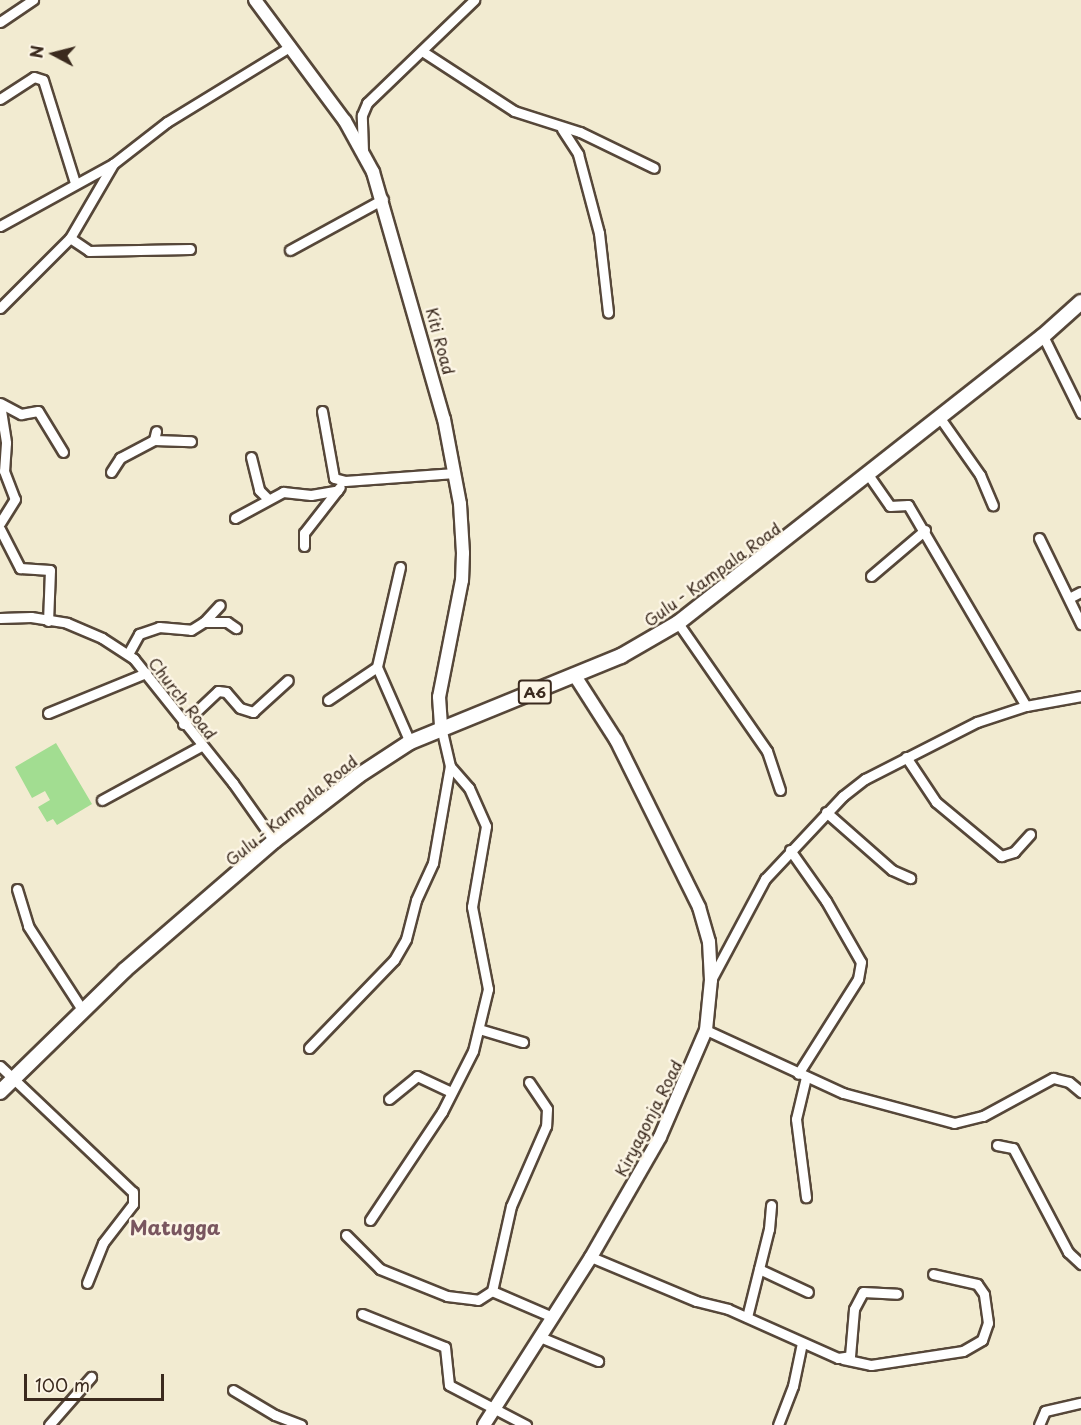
<!DOCTYPE html>
<html>
<head>
<meta charset="utf-8">
<style>
  body { margin:0 }
  #map { position:relative; width:1081px; height:1425px; overflow:hidden; background:#f2ebd1; font-family:"Playpen Sans",sans-serif }
  div>[style] { position:absolute }
  [style*='--x'] { left:calc(var(--x)*1px); top:calc(var(--y)*1px); width:calc(var(--w)*1px); rotate:calc(var(--a)*1deg) }
  .green>* { inset:0; background:#a2dd91 }
  .roads { filter:drop-shadow(2px 0 #564739) drop-shadow(-2px 0 #564739) drop-shadow(0 2px #564739) drop-shadow(0 -2px #564739) }
  .street>* { height:9px; margin:-4.5px; padding:0 4.5px; transform-origin:4.5px; border-radius:4.5px; background:#fff }
  .secondary>* { height:12px; margin:-6px; padding:0 6px; transform-origin:6px; border-radius:6px; background:#fff }
  .primary>* { height:14px; margin:-7px; padding:0 7px; transform-origin:7px; border-radius:7px; background:#fff }
  span { translate:-50% -50%; white-space:nowrap; text-align:center; line-height:1.15; -webkit-text-stroke:5px #fcf5e5; paint-order:stroke }
  .shield-label span { padding:2px 4px; background:#fcf5e5; border:2px solid; border-radius:4px; -webkit-text-stroke-width:0 }
  .shield-label { font-size:15px; color:#3b2a1e; font-weight:700 }
  .street-label { font-size:16px; color:#3b2a1e }
  .quarter-label { font-size:20px; color:#79565f; font-weight:700 }
  .north { position:absolute; left:24px; top:24px; width:60px; height:60px; -webkit-text-stroke:4px #fcf5e5; paint-order:stroke; rotate:277deg; font-size:16px; font-weight:700; line-height:24px; text-align:center; color:#3b2a1e }
  .north::after { content:''; display:block; margin:auto; width:21px; height:27px; background:#3b2a1e; clip-path:polygon(50% 0,100% 100%,50% 72%,0 100%) }
  .scale { position:absolute; left:24px; top:1374px; width:140px; height:27px; box-sizing:border-box; border:3px solid #3b2a1e; border-top:0; padding-left:8px; font-size:18px; line-height:21px; white-space:nowrap; color:#3b2a1e; -webkit-text-stroke:4px #fcf5e5; paint-order:stroke }
</style>
</head>
<body>
<div id="map">
  <div class="green">
    <div style="clip-path:polygon(56px 743px,92px 804px,57px 825px,53px 819px,47px 822px,38px 807px,50px 800px,45px 791px,32px 798px,15px 767px)"></div>
  </div>
  <div class="roads">
    <div class="street">
      <div style="--x:0;--y:22;--w:40;--a:-34"></div>
      <div style="--x:422;--y:51;--w:110;--a:33.1"></div>
      <div style="--x:514;--y:111;--w:69;--a:17.7"></div>
      <div style="--x:580;--y:132;--w:82;--a:25.9"></div>
      <div style="--x:0;--y:99;--w:40;--a:-32.9"></div>
      <div style="--x:34;--y:77;--w:9;--a:18"></div>
      <div style="--x:43;--y:80;--w:108;--a:72.7"></div>
      <div style="--x:562;--y:129;--w:30;--a:57"></div>
      <div style="--x:578;--y:154;--w:82;--a:75.1"></div>
      <div style="--x:599;--y:233;--w:80;--a:83.5"></div>
      <div style="--x:363;--y:151;--w:36;--a:-92"></div>
      <div style="--x:362;--y:115;--w:13;--a:-67"></div>
      <div style="--x:367;--y:103;--w:149;--a:-43.9"></div>
      <div style="--x:0;--y:226;--w:129;--a:-28.8"></div>
      <div style="--x:70;--y:238;--w:23;--a:34"></div>
      <div style="--x:89;--y:251;--w:101;--a:-1.1"></div>
      <div style="--x:290;--y:250;--w:106;--a:-28.7"></div>
      <div style="--x:0;--y:308;--w:99;--a:-45"></div>
      <div style="--x:70;--y:238;--w:86;--a:-59.8"></div>
      <div style="--x:113;--y:164;--w:68;--a:-37.9"></div>
      <div style="--x:167;--y:122;--w:145;--a:-31.5"></div>
      <div style="--x:1043;--y:336;--w:86;--a:63.7"></div>
      <div style="--x:0;--y:403;--w:24;--a:28"></div>
      <div style="--x:21;--y:414;--w:17;--a:-10"></div>
      <div style="--x:38;--y:411;--w:48;--a:58.6"></div>
      <div style="--x:0;--y:404;--w:39;--a:81"></div>
      <div style="--x:6;--y:443;--w:28;--a:94"></div>
      <div style="--x:4;--y:471;--w:30;--a:69"></div>
      <div style="--x:15;--y:499;--w:28;--a:122"></div>
      <div style="--x:322;--y:411;--w:68;--a:79.8"></div>
      <div style="--x:334;--y:478;--w:11;--a:15"></div>
      <div style="--x:345;--y:481;--w:110;--a:-4.2"></div>
      <div style="--x:940;--y:418;--w:70;--a:54.9"></div>
      <div style="--x:980;--y:475;--w:33;--a:67"></div>
      <div style="--x:154;--y:440;--w:37;--a:2"></div>
      <div style="--x:251;--y:457;--w:34;--a:76"></div>
      <div style="--x:259;--y:490;--w:13;--a:45"></div>
      <div style="--x:111;--y:472;--w:17;--a:-57"></div>
      <div style="--x:120;--y:458;--w:38;--a:-28"></div>
      <div style="--x:154;--y:440;--w:9;--a:-77"></div>
      <div style="--x:867;--y:473;--w:40;--a:55.1"></div>
      <div style="--x:890;--y:506;--w:18;--a:-3"></div>
      <div style="--x:908;--y:505;--w:233;--a:59.6"></div>
      <div style="--x:235;--y:518;--w:55;--a:-28.4"></div>
      <div style="--x:283;--y:492;--w:28;--a:6"></div>
      <div style="--x:311;--y:495;--w:27;--a:-10"></div>
      <div style="--x:0;--y:529;--w:44;--a:62.9"></div>
      <div style="--x:20;--y:568;--w:30;--a:4"></div>
      <div style="--x:50;--y:570;--w:51;--a:92.2"></div>
      <div style="--x:1039;--y:538;--w:96;--a:64"></div>
      <div style="--x:304;--y:546;--w:13;--a:-90"></div>
      <div style="--x:304;--y:533;--w:58;--a:-52"></div>
      <div style="--x:400;--y:567;--w:103;--a:103"></div>
      <div style="--x:377;--y:667;--w:82;--a:66.3"></div>
      <div style="--x:871;--y:576;--w:71;--a:-40.4"></div>
      <div style="--x:1069;--y:598;--w:13;--a:-27"></div>
      <div style="--x:0;--y:618;--w:31;--a:-2"></div>
      <div style="--x:31;--y:617;--w:36;--a:9"></div>
      <div style="--x:67;--y:623;--w:38;--a:23"></div>
      <div style="--x:102;--y:638;--w:38;--a:33"></div>
      <div style="--x:134;--y:659;--w:159;--a:51.4"></div>
      <div style="--x:233;--y:783;--w:71;--a:54.7"></div>
      <div style="--x:204;--y:622;--w:23;--a:-47"></div>
      <div style="--x:678;--y:623;--w:156;--a:55.2"></div>
      <div style="--x:767;--y:751;--w:41;--a:71.6"></div>
      <div style="--x:128;--y:654;--w:23;--a:-61"></div>
      <div style="--x:139;--y:634;--w:21;--a:-19"></div>
      <div style="--x:159;--y:627;--w:32;--a:5"></div>
      <div style="--x:191;--y:630;--w:15;--a:-32"></div>
      <div style="--x:204;--y:622;--w:23;--a:0"></div>
      <div style="--x:227;--y:622;--w:11;--a:34"></div>
      <div style="--x:328;--y:700;--w:59;--a:-34"></div>
      <div style="--x:48;--y:713;--w:106;--a:-22.2"></div>
      <div style="--x:183;--y:724;--w:48;--a:-43.3"></div>
      <div style="--x:218;--y:691;--w:8;--a:7"></div>
      <div style="--x:226;--y:692;--w:21;--a:49"></div>
      <div style="--x:240;--y:708;--w:14;--a:17"></div>
      <div style="--x:253;--y:712;--w:47;--a:-42.4"></div>
      <div style="--x:906;--y:757;--w:54;--a:56.3"></div>
      <div style="--x:936;--y:802;--w:85;--a:39.7"></div>
      <div style="--x:1001;--y:856;--w:14;--a:-17"></div>
      <div style="--x:1014;--y:852;--w:24;--a:-48"></div>
      <div style="--x:102;--y:800;--w:113;--a:-28.6"></div>
      <div style="--x:826;--y:812;--w:88;--a:41.3"></div>
      <div style="--x:892;--y:870;--w:20;--a:24"></div>
      <div style="--x:790;--y:850;--w:62;--a:54.8"></div>
      <div style="--x:826;--y:901;--w:70;--a:60.2"></div>
      <div style="--x:861;--y:962;--w:17;--a:100"></div>
      <div style="--x:858;--y:979;--w:112;--a:122.3"></div>
      <div style="--x:17;--y:889;--w:39;--a:73"></div>
      <div style="--x:28;--y:926;--w:101;--a:57.1"></div>
      <div style="--x:711;--y:980;--w:115;--a:-61.9"></div>
      <div style="--x:765;--y:879;--w:114;--a:-46.8"></div>
      <div style="--x:843;--y:796;--w:28;--a:-38"></div>
      <div style="--x:865;--y:779;--w:126;--a:-27"></div>
      <div style="--x:977;--y:722;--w:52;--a:-18.1"></div>
      <div style="--x:1026;--y:706;--w:56;--a:-10.3"></div>
      <div style="--x:479;--y:1029;--w:46;--a:16.5"></div>
      <div style="--x:706;--y:1030;--w:151;--a:24.7"></div>
      <div style="--x:843;--y:1093;--w:115;--a:15.1"></div>
      <div style="--x:954;--y:1123;--w:30;--a:-14"></div>
      <div style="--x:983;--y:1116;--w:80;--a:-28.5"></div>
      <div style="--x:1053;--y:1078;--w:16;--a:14"></div>
      <div style="--x:1069;--y:1082;--w:16;--a:40"></div>
      <div style="--x:309;--y:1048;--w:122;--a:-46"></div>
      <div style="--x:394;--y:960;--w:24;--a:-60"></div>
      <div style="--x:406;--y:939;--w:40;--a:-75.6"></div>
      <div style="--x:416;--y:900;--w:41;--a:-65.3"></div>
      <div style="--x:433;--y:863;--w:98;--a:-80.1"></div>
      <div style="--x:450;--y:766;--w:39;--a:-103"></div>
      <div style="--x:0;--y:1066;--w:183;--a:43.5"></div>
      <div style="--x:133;--y:1192;--w:12;--a:90"></div>
      <div style="--x:133;--y:1204;--w:49;--a:127.6"></div>
      <div style="--x:103;--y:1243;--w:43;--a:111.8"></div>
      <div style="--x:806;--y:1077;--w:43;--a:103.4"></div>
      <div style="--x:796;--y:1119;--w:79;--a:82.7"></div>
      <div style="--x:529;--y:1082;--w:32;--a:56"></div>
      <div style="--x:547;--y:1109;--w:17;--a:93"></div>
      <div style="--x:546;--y:1126;--w:87;--a:113.6"></div>
      <div style="--x:511;--y:1206;--w:87;--a:102.6"></div>
      <div style="--x:492;--y:1291;--w:63;--a:23.3"></div>
      <div style="--x:389;--y:1099;--w:36;--a:-39"></div>
      <div style="--x:417;--y:1076;--w:38;--a:25"></div>
      <div style="--x:997;--y:1145;--w:16;--a:11"></div>
      <div style="--x:1013;--y:1148;--w:118;--a:62.1"></div>
      <div style="--x:1068;--y:1252;--w:18;--a:43"></div>
      <div style="--x:370;--y:1220;--w:130;--a:-56.3"></div>
      <div style="--x:442;--y:1112;--w:68;--a:-63.1"></div>
      <div style="--x:473;--y:1051;--w:64;--a:-76.4"></div>
      <div style="--x:488;--y:989;--w:84;--a:-101"></div>
      <div style="--x:472;--y:907;--w:82;--a:-80.2"></div>
      <div style="--x:486;--y:826;--w:42;--a:-114.1"></div>
      <div style="--x:469;--y:788;--w:29;--a:-131"></div>
      <div style="--x:346;--y:1235;--w:48;--a:45"></div>
      <div style="--x:380;--y:1269;--w:72;--a:21.9"></div>
      <div style="--x:447;--y:1296;--w:31;--a:7"></div>
      <div style="--x:478;--y:1300;--w:17;--a:-33"></div>
      <div style="--x:591;--y:1257;--w:114;--a:22.7"></div>
      <div style="--x:696;--y:1301;--w:33;--a:14"></div>
      <div style="--x:728;--y:1309;--w:120;--a:24"></div>
      <div style="--x:838;--y:1358;--w:12;--a:-9"></div>
      <div style="--x:850;--y:1356;--w:47;--a:-85.1"></div>
      <div style="--x:854;--y:1309;--w:19;--a:-62"></div>
      <div style="--x:863;--y:1292;--w:34;--a:3"></div>
      <div style="--x:759;--y:1269;--w:54;--a:25.1"></div>
      <div style="--x:362;--y:1314;--w:89;--a:21.7"></div>
      <div style="--x:445;--y:1347;--w:38;--a:84"></div>
      <div style="--x:449;--y:1385;--w:87;--a:27.5"></div>
      <div style="--x:747;--y:1317;--w:91;--a:-76"></div>
      <div style="--x:769;--y:1229;--w:24;--a:-85"></div>
      <div style="--x:540;--y:1337;--w:63;--a:22.5"></div>
      <div style="--x:843;--y:1359;--w:29;--a:12"></div>
      <div style="--x:871;--y:1365;--w:93;--a:-8.7"></div>
      <div style="--x:963;--y:1351;--w:22;--a:-30"></div>
      <div style="--x:982;--y:1340;--w:18;--a:-71"></div>
      <div style="--x:988;--y:1323;--w:29;--a:-98"></div>
      <div style="--x:984;--y:1294;--w:12;--a:-125"></div>
      <div style="--x:977;--y:1284;--w:45;--a:-167.2"></div>
      <div style="--x:233;--y:1390;--w:49;--a:30.8"></div>
      <div style="--x:275;--y:1415;--w:28;--a:21"></div>
      <div style="--x:49;--y:1425;--w:64;--a:-48.8"></div>
      <div style="--x:778;--y:1425;--w:42;--a:-69"></div>
      <div style="--x:793;--y:1386;--w:44;--a:-78.2"></div>
      <div style="--x:1039;--y:1425;--w:15;--a:-67"></div>
      <div style="--x:1045;--y:1411;--w:37;--a:-13"></div>
    </div>
    <div class="secondary">
      <div style="--x:255;--y:0;--w:151;--a:53.4"></div>
      <div style="--x:345;--y:121;--w:58;--a:61.2"></div>
      <div style="--x:373;--y:172;--w:257;--a:74"></div>
      <div style="--x:444;--y:419;--w:86;--a:79.3"></div>
      <div style="--x:460;--y:504;--w:49;--a:86.5"></div>
      <div style="--x:463;--y:553;--w:27;--a:92"></div>
      <div style="--x:462;--y:580;--w:119;--a:101.1"></div>
      <div style="--x:439;--y:697;--w:31;--a:86"></div>
      <div style="--x:484;--y:1425;--w:199;--a:-57.5"></div>
      <div style="--x:591;--y:1257;--w:138;--a:-60.1"></div>
      <div style="--x:660;--y:1137;--w:116;--a:-66.7"></div>
      <div style="--x:706;--y:1030;--w:50;--a:-84.3"></div>
      <div style="--x:711;--y:980;--w:38;--a:-93"></div>
      <div style="--x:709;--y:942;--w:36;--a:-106"></div>
      <div style="--x:699;--y:907;--w:186;--a:-116.4"></div>
      <div style="--x:616;--y:740;--w:76;--a:-122.6"></div>
    </div>
    <div class="primary">
      <div style="--x:0;--y:1092;--w:175;--a:-44.3"></div>
      <div style="--x:125;--y:970;--w:197;--a:-40.9"></div>
      <div style="--x:274;--y:841;--w:106;--a:-37.7"></div>
      <div style="--x:358;--y:776;--w:62;--a:-33.2"></div>
      <div style="--x:410;--y:742;--w:228;--a:-22.2"></div>
      <div style="--x:621;--y:656;--w:66;--a:-30.1"></div>
      <div style="--x:678;--y:623;--w:464;--a:-38.2"></div>
      <div style="--x:1043;--y:336;--w:51;--a:-41.8"></div>
    </div>
  </div>
  <div class="shield-label">
    <span style="left:535px;top:692px">A6</span>
  </div>
  <div class="street-label">
    <span style="left:441px;top:341px;rotate:75deg">Kiti Road</span>
    <span style="left:712px;top:574px;rotate:-36deg">Gulu - Kampala Road</span>
    <span style="left:183px;top:698px;rotate:52deg">Church Road</span>
    <span style="left:291px;top:810px;rotate:-39deg">Gulu - Kampala Road</span>
    <span style="left:648px;top:1118px;rotate:-63deg">Kiryagonja Road</span>
  </div>
  <div class="quarter-label">
    <span style="left:175px;top:1227px">Matugga</span>
  </div>
  <div class="north">N</div>
  <div class="scale">100 m</div>
</div>
</body>
</html>
